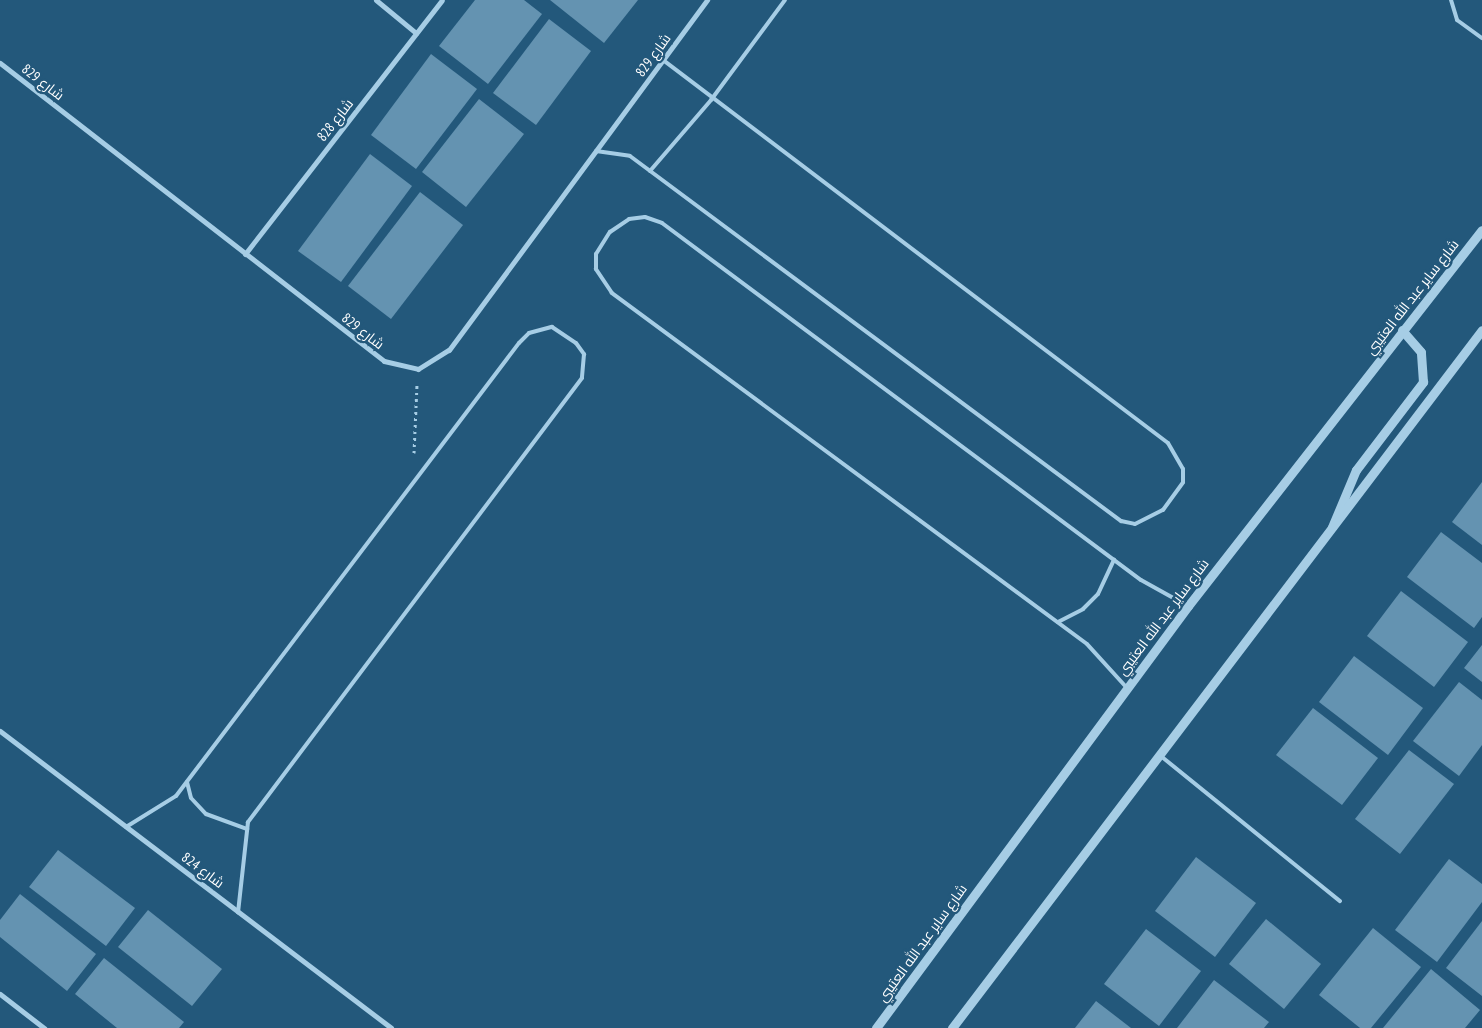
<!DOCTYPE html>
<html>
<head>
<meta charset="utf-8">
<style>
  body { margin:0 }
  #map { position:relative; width:1482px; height:1028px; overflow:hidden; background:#23587b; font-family:"PT Sans Narrow",Cairo,sans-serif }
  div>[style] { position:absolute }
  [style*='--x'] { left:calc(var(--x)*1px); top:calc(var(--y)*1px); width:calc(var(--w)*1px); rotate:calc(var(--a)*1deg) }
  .building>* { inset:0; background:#6493b1 }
  .path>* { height:3px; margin-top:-1.5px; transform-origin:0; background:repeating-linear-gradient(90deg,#a6cde5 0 2.5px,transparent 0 6.5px) }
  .service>* { height:4px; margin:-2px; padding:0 2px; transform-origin:2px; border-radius:2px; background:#a6cde5 }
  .minor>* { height:5px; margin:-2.5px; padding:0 2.5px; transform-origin:2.5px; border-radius:2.5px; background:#a6cde5 }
  .tertiary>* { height:9px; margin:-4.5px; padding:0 4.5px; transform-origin:4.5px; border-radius:4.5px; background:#a6cde5 }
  span { translate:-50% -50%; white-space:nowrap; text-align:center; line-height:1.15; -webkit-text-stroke:4.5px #23587b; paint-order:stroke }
  .street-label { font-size:14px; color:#fff }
</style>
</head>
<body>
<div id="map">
  <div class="building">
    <div style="clip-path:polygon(475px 0,524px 0,542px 14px,488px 84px,439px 46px)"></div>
    <div style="clip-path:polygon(550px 0,638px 0,604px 43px)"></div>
    <div style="clip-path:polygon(549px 19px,591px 51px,536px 125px,493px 93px)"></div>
    <div style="clip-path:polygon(431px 54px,477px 89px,416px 169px,371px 135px)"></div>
    <div style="clip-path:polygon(479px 99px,524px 134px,466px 207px,422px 172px)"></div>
    <div style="clip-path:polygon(370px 154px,412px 186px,341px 282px,298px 251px)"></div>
    <div style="clip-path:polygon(420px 192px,463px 225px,391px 319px,348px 286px)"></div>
    <div style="clip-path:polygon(1482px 482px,1482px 545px,1452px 522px)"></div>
    <div style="clip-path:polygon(1441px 532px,1482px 563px,1482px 617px,1474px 628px,1407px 577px)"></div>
    <div style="clip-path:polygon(1401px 591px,1468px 642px,1434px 687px,1367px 636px)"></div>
    <div style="clip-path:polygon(1482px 645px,1482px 682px,1464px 668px)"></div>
    <div style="clip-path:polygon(1354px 656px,1423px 708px,1388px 755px,1319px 702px)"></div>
    <div style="clip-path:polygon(1459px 682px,1482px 700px,1482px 745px,1459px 776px,1413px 741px)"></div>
    <div style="clip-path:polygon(1313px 708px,1378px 758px,1342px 805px,1276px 755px)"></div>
    <div style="clip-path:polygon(1409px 750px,1454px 784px,1400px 854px,1355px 819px)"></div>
    <div style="clip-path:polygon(58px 850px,135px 908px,106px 946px,29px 887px)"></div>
    <div style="clip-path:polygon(1196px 857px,1256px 903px,1215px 957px,1155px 911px)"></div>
    <div style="clip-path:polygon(1449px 859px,1482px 884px,1482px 902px,1437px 962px,1395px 930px)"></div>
    <div style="clip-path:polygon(20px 894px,96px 954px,67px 991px,0 937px,0 920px)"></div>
    <div style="clip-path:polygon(148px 910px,222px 969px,192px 1006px,118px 947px)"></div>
    <div style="clip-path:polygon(1266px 919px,1321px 964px,1284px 1009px,1229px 964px)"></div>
    <div style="clip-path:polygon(1482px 921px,1482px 996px,1446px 968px)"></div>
    <div style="clip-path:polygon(1373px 928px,1421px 967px,1371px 1028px,1360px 1028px,1319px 995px)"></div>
    <div style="clip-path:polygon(1146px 929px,1201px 971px,1159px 1026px,1104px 984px)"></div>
    <div style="clip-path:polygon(104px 958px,184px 1022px,179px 1028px,117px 1028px,75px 994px)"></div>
    <div style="clip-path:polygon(1431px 969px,1480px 1010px,1465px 1028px,1383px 1028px)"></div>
    <div style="clip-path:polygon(1214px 980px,1269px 1022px,1264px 1028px,1177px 1028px)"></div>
    <div style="clip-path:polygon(1096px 1001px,1131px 1028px,1075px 1028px)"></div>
  </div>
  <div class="path">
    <div style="--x:414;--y:453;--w:68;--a:-87.5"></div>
  </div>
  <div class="service">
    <div style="--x:1451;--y:0;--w:21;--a:73"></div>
    <div style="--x:1457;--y:20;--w:31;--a:36"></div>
    <div style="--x:596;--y:151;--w:34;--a:8"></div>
    <div style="--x:630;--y:156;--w:612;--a:36.63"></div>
    <div style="--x:1121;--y:521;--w:14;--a:12"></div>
    <div style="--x:1135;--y:524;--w:31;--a:-27"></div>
    <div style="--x:1163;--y:510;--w:34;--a:-54"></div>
    <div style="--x:1183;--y:482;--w:13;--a:-90"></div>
    <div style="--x:1183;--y:469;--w:30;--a:-120"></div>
    <div style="--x:1168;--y:443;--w:634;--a:-142.82"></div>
    <div style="--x:650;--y:171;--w:94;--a:-49.3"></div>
    <div style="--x:711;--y:100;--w:124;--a:-53.5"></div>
    <div style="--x:1058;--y:622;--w:28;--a:-27"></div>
    <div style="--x:1083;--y:609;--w:21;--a:-45"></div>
    <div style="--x:1098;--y:594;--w:38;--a:-65"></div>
    <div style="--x:1127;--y:688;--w:59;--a:-132.3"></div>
    <div style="--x:1087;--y:644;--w:591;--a:-143.54"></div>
    <div style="--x:612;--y:293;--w:29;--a:-124"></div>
    <div style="--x:596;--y:269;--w:15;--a:-90"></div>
    <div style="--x:596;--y:254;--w:26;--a:-58"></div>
    <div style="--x:610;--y:232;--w:23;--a:-34"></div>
    <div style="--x:629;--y:219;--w:16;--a:-7"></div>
    <div style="--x:645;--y:217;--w:18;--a:19"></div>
    <div style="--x:662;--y:223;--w:597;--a:36.7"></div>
    <div style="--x:1141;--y:580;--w:54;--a:29"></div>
    <div style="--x:1162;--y:757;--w:229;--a:39"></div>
    <div style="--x:187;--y:782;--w:16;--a:76"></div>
    <div style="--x:191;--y:798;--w:22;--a:47"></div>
    <div style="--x:206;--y:814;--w:44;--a:20.1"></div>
    <div style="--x:126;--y:827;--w:59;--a:-31.8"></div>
    <div style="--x:176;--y:796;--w:568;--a:-52.87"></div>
    <div style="--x:519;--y:343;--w:14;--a:-45"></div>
    <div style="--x:529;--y:333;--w:24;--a:-15"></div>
    <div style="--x:552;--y:327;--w:29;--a:34"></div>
    <div style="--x:576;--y:343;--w:14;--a:54"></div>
    <div style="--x:584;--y:354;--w:24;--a:95"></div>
    <div style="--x:582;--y:378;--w:556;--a:126.95"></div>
    <div style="--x:248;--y:822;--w:91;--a:96.3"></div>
  </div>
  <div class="minor">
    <div style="--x:376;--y:0;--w:52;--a:39.5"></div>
    <div style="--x:0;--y:63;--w:486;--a:37.8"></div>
    <div style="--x:384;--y:361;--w:35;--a:13"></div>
    <div style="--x:418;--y:369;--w:36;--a:-32"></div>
    <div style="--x:449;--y:350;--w:435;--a:-53.6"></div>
    <div style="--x:245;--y:254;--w:321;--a:-52.2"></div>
    <div style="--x:0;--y:731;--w:491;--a:37.2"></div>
    <div style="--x:0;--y:994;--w:56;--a:37.7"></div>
  </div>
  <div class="tertiary">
    <div style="--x:1332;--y:527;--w:62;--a:-67.2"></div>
    <div style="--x:1356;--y:470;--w:111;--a:-52.7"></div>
    <div style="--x:1423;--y:382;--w:30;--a:-94"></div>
    <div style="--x:1421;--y:352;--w:29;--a:-131"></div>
    <div style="--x:876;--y:1028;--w:525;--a:-53.52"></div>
    <div style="--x:1188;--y:606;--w:477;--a:-52"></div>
    <div style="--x:952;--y:1028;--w:876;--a:-52.79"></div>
  </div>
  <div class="street-label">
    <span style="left:653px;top:55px;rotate:-54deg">شارع 829</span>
    <span style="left:43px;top:82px;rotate:38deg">شارع 829</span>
    <span style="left:335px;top:120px;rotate:-52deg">شارع 828</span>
    <span style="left:1412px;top:297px;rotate:-52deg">شارع ساير عبد الله العتيبي</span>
    <span style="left:363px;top:331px;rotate:38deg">شارع 829</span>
    <span style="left:1163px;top:617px;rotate:-53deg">شارع ساير عبد الله العتيبي</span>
    <span style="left:203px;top:870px;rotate:37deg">شارع 824</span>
    <span style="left:922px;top:943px;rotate:-54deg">شارع ساير عبد الله العتيبي</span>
  </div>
</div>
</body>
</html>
